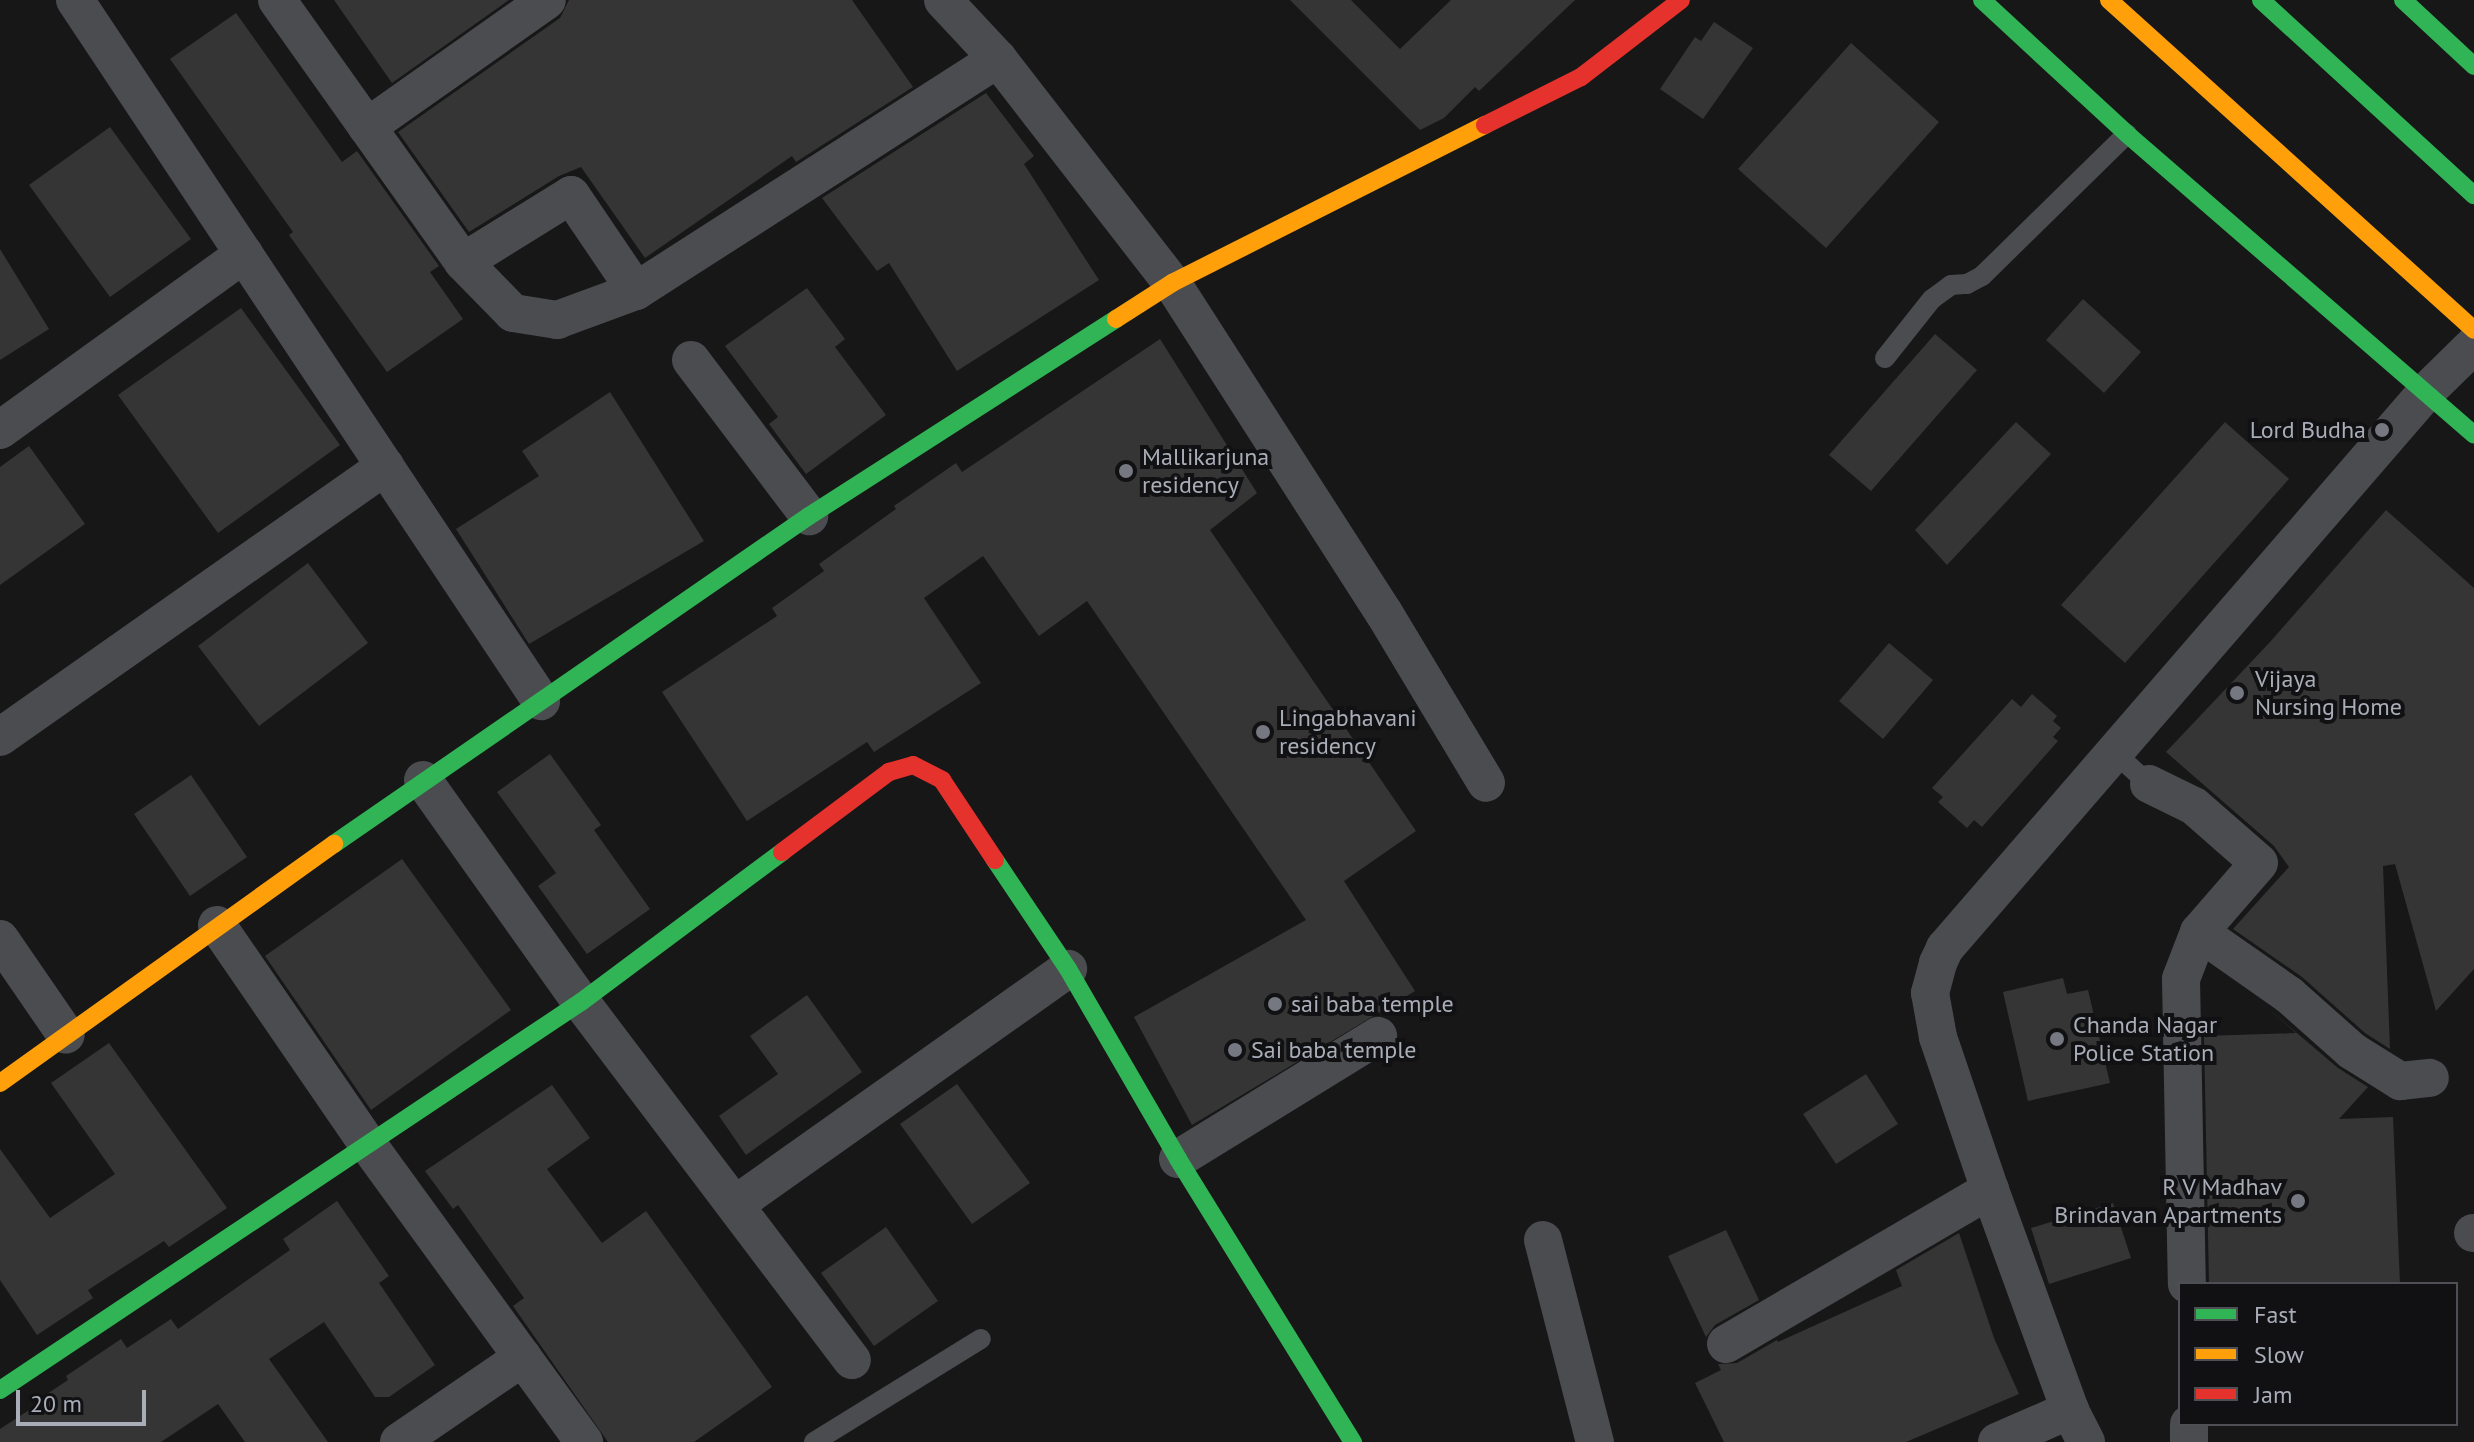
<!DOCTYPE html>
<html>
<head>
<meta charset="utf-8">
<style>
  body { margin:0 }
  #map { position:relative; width:2474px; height:1442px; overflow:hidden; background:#171717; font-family:"PT Sans",sans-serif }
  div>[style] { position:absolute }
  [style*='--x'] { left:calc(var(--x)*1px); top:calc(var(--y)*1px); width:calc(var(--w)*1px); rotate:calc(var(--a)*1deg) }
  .building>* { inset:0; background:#353536 }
  .lane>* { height:20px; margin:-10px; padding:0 10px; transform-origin:10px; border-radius:10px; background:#4b4c50 }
  .street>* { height:38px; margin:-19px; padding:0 19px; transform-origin:19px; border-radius:19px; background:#4b4c50 }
  .fast>* { height:18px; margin:-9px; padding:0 9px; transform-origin:9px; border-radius:9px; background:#30b455 }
  .slow>* { height:18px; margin:-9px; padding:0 9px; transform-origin:9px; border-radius:9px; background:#ff9f0a }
  .jam>* { height:18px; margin:-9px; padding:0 9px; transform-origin:9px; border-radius:9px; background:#e5322d }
  .dots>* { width:22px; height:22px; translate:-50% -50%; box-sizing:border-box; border:4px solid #111113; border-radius:50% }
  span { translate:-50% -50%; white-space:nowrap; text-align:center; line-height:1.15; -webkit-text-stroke:8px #111113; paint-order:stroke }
  .poi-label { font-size:24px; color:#a8adb8 }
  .right { translate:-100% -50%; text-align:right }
  .left { translate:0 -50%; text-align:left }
  .legend { position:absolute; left:2178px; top:1282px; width:280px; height:144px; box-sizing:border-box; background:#111113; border:2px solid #4d4f55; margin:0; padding:10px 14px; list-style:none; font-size:24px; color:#a8adb8 }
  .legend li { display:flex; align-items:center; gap:16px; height:40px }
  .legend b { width:40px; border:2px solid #4d4f55 }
  .scale { position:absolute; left:16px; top:1390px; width:130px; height:36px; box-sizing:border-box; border:4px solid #a8adb8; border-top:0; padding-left:10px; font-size:24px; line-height:28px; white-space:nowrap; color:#a8adb8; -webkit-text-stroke:6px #111113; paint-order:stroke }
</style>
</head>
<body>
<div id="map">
  <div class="building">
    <div style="clip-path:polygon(334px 0,509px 0,392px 83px)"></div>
    <div style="clip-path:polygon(569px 0,852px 0,913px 87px,796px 162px,792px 156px,645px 258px,581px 167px,559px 176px,469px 232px,398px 132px,560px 18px)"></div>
    <div style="clip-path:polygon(1290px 0,1351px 0,1400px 49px,1451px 0,1575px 0,1479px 91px,1475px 87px,1444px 118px,1420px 130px)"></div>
    <div style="clip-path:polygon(236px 13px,342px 162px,357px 151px,439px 266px,430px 272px,463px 319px,387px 372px,289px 235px,293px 232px,170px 59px)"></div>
    <div style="clip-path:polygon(1714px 22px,1753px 48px,1703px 119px,1660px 89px,1695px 37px,1701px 41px)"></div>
    <div style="clip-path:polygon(1851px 43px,1939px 122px,1826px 248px,1738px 169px)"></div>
    <div style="clip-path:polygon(986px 93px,1034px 156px,1024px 164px,1099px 280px,957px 371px,889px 263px,877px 271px,822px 198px)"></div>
    <div style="clip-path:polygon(110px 127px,191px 239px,110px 297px,29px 185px)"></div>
    <div style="clip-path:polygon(0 249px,49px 329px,0 360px)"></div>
    <div style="clip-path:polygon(807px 288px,845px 339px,835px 347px,886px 415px,806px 474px,769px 424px,778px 417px,725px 346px)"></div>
    <div style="clip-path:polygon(2083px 299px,2141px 352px,2104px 393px,2046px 340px)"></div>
    <div style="clip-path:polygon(241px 308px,340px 445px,218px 533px,118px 395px)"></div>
    <div style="clip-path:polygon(1935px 334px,1977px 370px,1871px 491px,1829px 455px)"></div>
    <div style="clip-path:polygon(1160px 339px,1257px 493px,1210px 530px,1416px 831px,1344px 881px,1415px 991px,1192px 1125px,1134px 1017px,1306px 920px,1087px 601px,1039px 636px,983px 556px,924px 598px,981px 683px,874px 752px,867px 742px,747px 821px,662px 692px,777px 616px,772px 608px,824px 571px,819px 564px,896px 509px,894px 506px,956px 463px,962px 472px)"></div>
    <div style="clip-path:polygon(610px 392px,704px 541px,529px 644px,456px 529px,539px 476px,522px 451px)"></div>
    <div style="clip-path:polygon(2016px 422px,2051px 454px,1947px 565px,1915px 530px)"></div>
    <div style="clip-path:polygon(2225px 422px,2289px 479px,2125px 663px,2061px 605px)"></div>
    <div style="clip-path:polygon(29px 446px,85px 524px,0 585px,0 467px)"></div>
    <div style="clip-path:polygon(2386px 510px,2474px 588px,2474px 969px,2436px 1011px,2395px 864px,2383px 866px,2390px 1049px,2365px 1033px,2302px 977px,2233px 929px,2289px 867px,2274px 846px,2166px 752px,2270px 642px)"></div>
    <div style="clip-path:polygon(308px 563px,368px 643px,259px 726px,198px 646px)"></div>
    <div style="clip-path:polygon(1889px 643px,1933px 680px,1883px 739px,1839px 701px)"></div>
    <div style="clip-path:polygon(2032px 694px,2057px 716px,2053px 721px,2061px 728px,2053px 737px,2058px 741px,1982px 827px,1974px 820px,1967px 828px,1938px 802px,1943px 797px,1932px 788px,2012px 699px,2021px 707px)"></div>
    <div style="clip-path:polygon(550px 754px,601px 825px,594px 830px,650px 909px,587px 954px,538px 886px,556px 873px,497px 792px)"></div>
    <div style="clip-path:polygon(191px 775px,247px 857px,190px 896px,134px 814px)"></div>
    <div style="clip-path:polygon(402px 859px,511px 1010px,371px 1110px,265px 956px)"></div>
    <div style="clip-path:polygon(2063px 978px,2067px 994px,2088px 990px,2110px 1083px,2028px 1101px,2003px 992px)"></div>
    <div style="clip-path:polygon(807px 995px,862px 1072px,746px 1155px,719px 1116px,778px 1074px,750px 1036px)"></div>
    <div style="clip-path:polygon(2264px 1005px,2338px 1068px,2368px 1087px,2339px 1119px,2393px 1117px,2400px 1284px,2209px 1284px,2204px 1036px,2296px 1033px)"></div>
    <div style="clip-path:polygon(109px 1043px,227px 1208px,169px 1247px,164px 1241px,88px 1290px,93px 1298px,37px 1335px,0 1280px,0 1149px,50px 1218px,115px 1174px,51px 1083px)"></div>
    <div style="clip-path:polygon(1866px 1074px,1898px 1124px,1836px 1164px,1803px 1114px)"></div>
    <div style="clip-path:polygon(957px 1084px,1030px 1183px,972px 1224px,900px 1124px)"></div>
    <div style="clip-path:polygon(552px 1085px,590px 1138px,547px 1169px,602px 1243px,646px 1211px,772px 1387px,694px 1442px,608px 1442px,513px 1306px,524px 1298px,458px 1205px,453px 1209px,425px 1171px)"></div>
    <div style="clip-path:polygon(337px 1201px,389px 1276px,379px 1283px,435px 1365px,389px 1397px,375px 1397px,324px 1322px,269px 1359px,328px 1442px,245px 1442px,218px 1404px,161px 1442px,0 1442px,0 1429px,46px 1399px,44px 1396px,68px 1380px,66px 1376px,121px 1339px,127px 1348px,171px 1319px,178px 1329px,290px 1250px,283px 1239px)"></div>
    <div style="clip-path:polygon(2113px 1203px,2131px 1258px,2049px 1284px,2031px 1228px)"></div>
    <div style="clip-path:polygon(886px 1227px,938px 1301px,874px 1346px,821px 1273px)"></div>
    <div style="clip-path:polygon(1726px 1230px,1759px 1300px,1715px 1325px,1706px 1337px,1668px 1256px)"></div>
    <div style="clip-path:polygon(1959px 1233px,1994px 1338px,2019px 1394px,1906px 1442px,1724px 1442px,1695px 1383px,1721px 1370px,1718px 1364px,1737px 1363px,1777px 1340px,1778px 1342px,1902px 1286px,1896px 1270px)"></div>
  </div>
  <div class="lane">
    <div style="--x:1885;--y:358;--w:75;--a:-51.5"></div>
    <div style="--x:1932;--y:299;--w:24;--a:-36"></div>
    <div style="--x:1951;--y:285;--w:16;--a:-4"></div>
    <div style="--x:1967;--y:284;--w:17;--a:-28"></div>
    <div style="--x:1982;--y:276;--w:203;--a:-44.4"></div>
    <div style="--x:2115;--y:753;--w:46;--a:42.4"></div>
    <div style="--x:814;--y:1442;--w:196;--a:-31.7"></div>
  </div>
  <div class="street">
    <div style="--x:75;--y:0;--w:842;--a:56.39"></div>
    <div style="--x:277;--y:0;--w:321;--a:54.6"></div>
    <div style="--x:463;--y:262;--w:71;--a:45.6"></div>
    <div style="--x:513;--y:313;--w:45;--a:9"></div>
    <div style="--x:557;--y:320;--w:84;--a:-20.2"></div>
    <div style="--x:636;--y:291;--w:430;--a:-32.7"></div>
    <div style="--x:943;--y:0;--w:81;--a:47"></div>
    <div style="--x:998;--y:59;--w:284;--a:52.2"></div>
    <div style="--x:1172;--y:283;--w:392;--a:57.3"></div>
    <div style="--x:1384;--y:613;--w:198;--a:59"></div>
    <div style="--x:367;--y:127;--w:220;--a:-35.2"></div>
    <div style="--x:463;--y:262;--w:127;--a:-31.8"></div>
    <div style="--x:571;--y:195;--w:116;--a:55.9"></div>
    <div style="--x:691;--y:360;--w:196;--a:52.9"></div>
    <div style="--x:0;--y:430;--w:301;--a:-35.8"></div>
    <div style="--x:0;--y:737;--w:471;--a:-35.1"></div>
    <div style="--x:423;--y:780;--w:272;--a:54.6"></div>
    <div style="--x:581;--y:1002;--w:449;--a:52.9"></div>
    <div style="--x:2149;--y:784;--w:50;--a:26.1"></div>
    <div style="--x:2194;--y:806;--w:86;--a:41.2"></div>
    <div style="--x:2259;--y:863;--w:91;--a:131"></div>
    <div style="--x:2199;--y:932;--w:50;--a:111"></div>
    <div style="--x:2181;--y:979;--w:305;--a:88.9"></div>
    <div style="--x:217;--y:925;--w:268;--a:55.5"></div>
    <div style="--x:369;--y:1146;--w:366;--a:54"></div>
    <div style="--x:2199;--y:932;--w:110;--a:35"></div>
    <div style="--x:2289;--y:995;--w:84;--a:41.6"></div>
    <div style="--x:2352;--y:1051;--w:57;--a:32"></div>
    <div style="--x:2400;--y:1081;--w:30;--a:-6"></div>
    <div style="--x:0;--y:939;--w:116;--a:55.5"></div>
    <div style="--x:1178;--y:1159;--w:235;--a:-31.6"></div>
    <div style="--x:736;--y:1204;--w:407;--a:-35.3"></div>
    <div style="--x:2473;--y:1233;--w:1;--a:0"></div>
    <div style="--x:1543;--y:1240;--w:209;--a:75.6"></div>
    <div style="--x:1726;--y:1344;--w:306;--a:-30.3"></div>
    <div style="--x:2189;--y:1424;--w:18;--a:90"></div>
    <div style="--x:399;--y:1442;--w:150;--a:-34.4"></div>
    <div style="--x:1997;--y:1442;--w:80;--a:-23.7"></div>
    <div style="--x:2086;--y:1442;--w:36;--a:-117"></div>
    <div style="--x:2070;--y:1410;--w:234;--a:-110"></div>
    <div style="--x:1990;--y:1190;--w:162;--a:-108.8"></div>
    <div style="--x:1938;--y:1037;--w:45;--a:-100.3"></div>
    <div style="--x:1930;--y:993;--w:31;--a:-75"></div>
    <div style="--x:1938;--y:963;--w:17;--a:-65"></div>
    <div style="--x:1945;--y:948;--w:737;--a:-49.13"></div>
    <div style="--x:2427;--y:391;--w:66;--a:-44.4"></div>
  </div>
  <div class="fast">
    <div style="--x:1982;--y:0;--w:197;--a:42.7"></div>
    <div style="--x:2127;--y:134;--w:459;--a:40.9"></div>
    <div style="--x:2261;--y:0;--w:289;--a:42.5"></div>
    <div style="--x:2403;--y:0;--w:97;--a:42.9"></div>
    <div style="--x:334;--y:844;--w:577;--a:-34.63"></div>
    <div style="--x:809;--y:516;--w:365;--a:-32.7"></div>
    <div style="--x:995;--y:860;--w:131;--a:56.2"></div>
    <div style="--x:1068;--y:969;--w:220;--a:59.9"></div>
    <div style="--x:1178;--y:1159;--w:333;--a:58.3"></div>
    <div style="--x:0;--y:1390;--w:699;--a:-33.74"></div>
    <div style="--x:581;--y:1002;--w:251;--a:-36.7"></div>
  </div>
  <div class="slow">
    <div style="--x:2109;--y:0;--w:492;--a:42.1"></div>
    <div style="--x:1116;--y:319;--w:67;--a:-32.7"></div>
    <div style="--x:1172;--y:283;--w:351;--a:-26.8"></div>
    <div style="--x:0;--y:1083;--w:411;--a:-35.6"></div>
  </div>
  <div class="jam">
    <div style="--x:1485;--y:125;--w:107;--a:-26.6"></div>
    <div style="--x:1581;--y:77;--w:126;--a:-37.6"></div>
    <div style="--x:782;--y:852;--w:134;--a:-36.8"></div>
    <div style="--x:889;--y:772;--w:25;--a:-16"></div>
    <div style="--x:913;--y:765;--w:33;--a:27"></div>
    <div style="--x:942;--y:780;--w:96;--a:56.5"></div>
  </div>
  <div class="dots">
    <div style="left:2382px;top:430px;background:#757880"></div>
    <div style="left:1126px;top:471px;background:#757880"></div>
    <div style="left:2237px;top:693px;background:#757880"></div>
    <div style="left:1263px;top:732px;background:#757880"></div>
    <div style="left:1275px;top:1004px;background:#757880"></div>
    <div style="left:2057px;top:1039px;background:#757880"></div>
    <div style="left:1235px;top:1050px;background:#757880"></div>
    <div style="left:2298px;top:1201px;background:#757880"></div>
  </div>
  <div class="poi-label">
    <span class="right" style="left:2366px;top:430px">Lord Budha</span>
    <span class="left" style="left:1142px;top:471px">Mallikarjuna<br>residency</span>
    <span class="left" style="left:2255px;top:693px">Vijaya<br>Nursing Home</span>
    <span class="left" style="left:1279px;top:732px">Lingabhavani<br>residency</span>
    <span class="left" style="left:1291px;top:1004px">sai baba temple</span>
    <span class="left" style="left:2073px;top:1039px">Chanda Nagar<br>Police Station</span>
    <span class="left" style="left:1251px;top:1050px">Sai baba temple</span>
    <span class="right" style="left:2282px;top:1201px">R V Madhav<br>Brindavan Apartments</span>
  </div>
  <ul class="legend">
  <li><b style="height:10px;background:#30b455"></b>Fast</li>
  <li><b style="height:10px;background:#ff9f0a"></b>Slow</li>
  <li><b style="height:10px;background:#e5322d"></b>Jam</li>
  </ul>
  <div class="scale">20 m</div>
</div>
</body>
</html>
